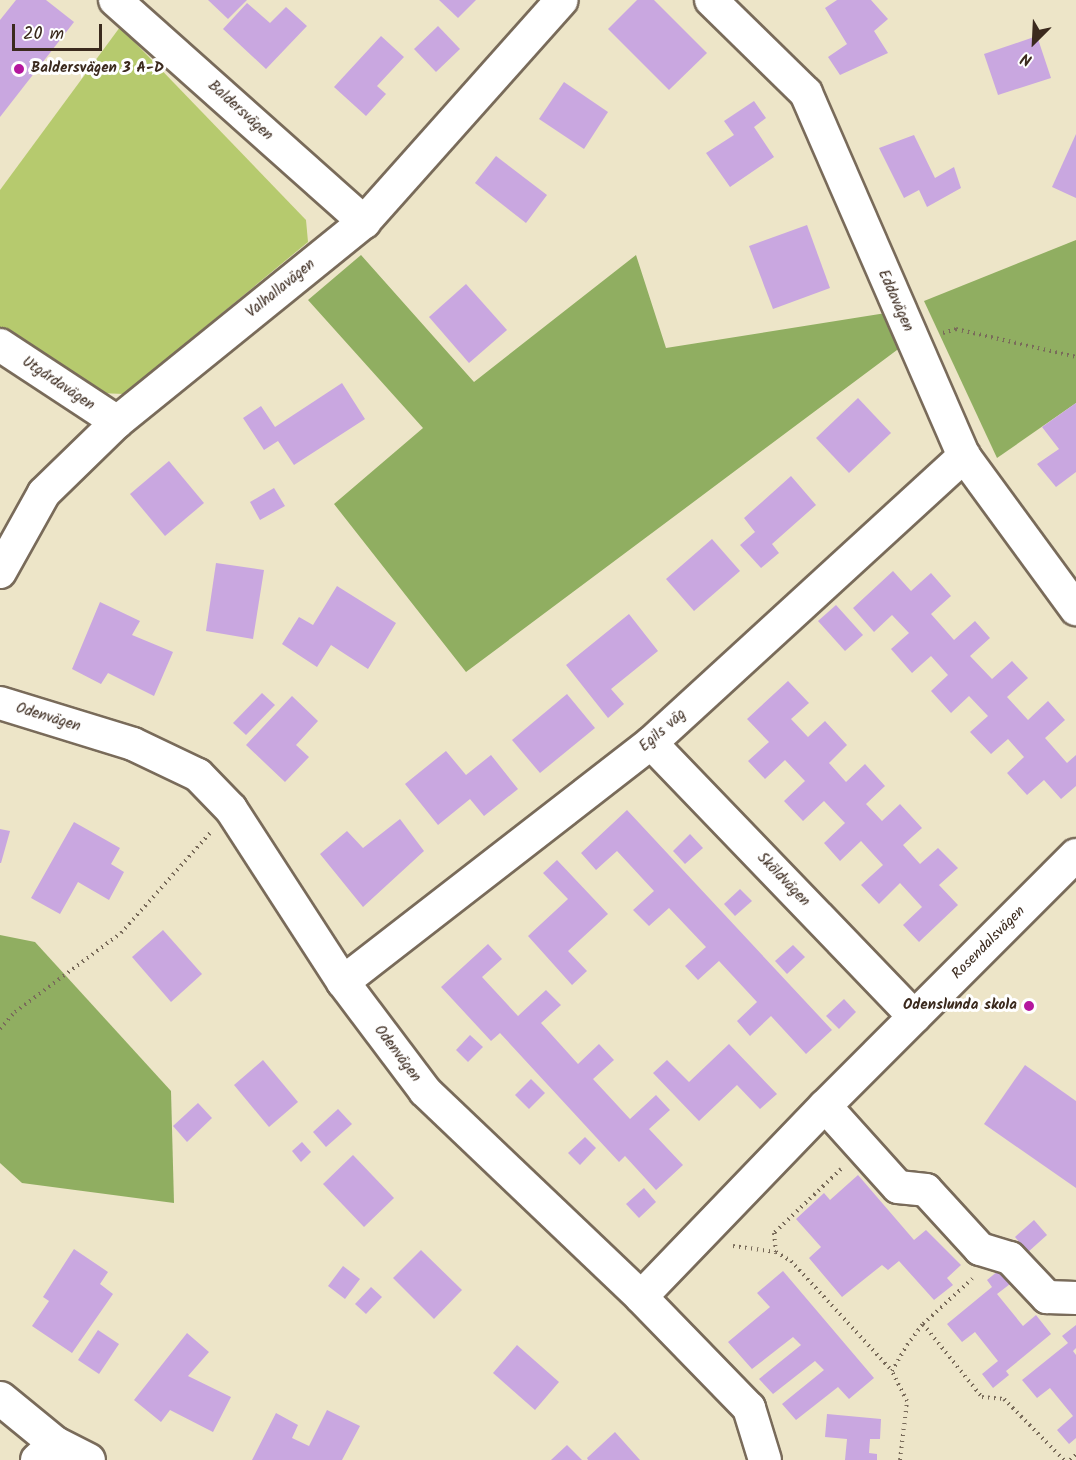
<!DOCTYPE html>
<html>
<head>
<meta charset="utf-8">
<style>
  body { margin:0 }
  #map { position:relative; width:1076px; height:1460px; overflow:hidden; background:#ede5c8; font-family:Kalam,sans-serif }
  div>[style] { position:absolute }
  [style*='--x'] { left:calc(var(--x)*1px); top:calc(var(--y)*1px); width:calc(var(--w)*1px); rotate:calc(var(--a)*1deg) }
  .green>* { inset:0; background:#b6ca6e }
  .forest>* { inset:0; background:#90ae61 }
  .building>* { inset:0; background:#c9a7e0 }
  .path>* { height:4px; margin-top:-2px; transform-origin:0; background:repeating-linear-gradient(90deg,#796b5a 0 1.5px,transparent 0 6px) }
  .roads { filter:drop-shadow(2px 0 #796b5a) drop-shadow(-2px 0 #796b5a) drop-shadow(0 2px #796b5a) drop-shadow(0 -2px #796b5a) }
  .street>* { height:32px; margin:-16px; padding:0 16px; transform-origin:16px; border-radius:16px; background:#fff }
  .secondary>* { height:33px; margin:-16.5px; padding:0 16.5px; transform-origin:16.5px; border-radius:16.5px; background:#fff }
  .dots>* { width:16px; height:16px; translate:-50% -50%; box-sizing:border-box; border:3px solid #fff; border-radius:50% }
  span { translate:-50% -50%; white-space:nowrap; text-align:center; line-height:1.15; -webkit-text-stroke:6px #fff; paint-order:stroke }
  .poi-label { font-size:15px; color:#3b2a1e; font-weight:700 }
  .left { translate:0 -50%; text-align:left }
  .right { translate:-100% -50%; text-align:right }
  .street-label { font-size:15px; color:#3b2a1e }
  .north { position:absolute; left:1004px; top:12px; width:60px; height:60px; -webkit-text-stroke:4px #fff; paint-order:stroke; rotate:204deg; font-size:16px; font-weight:700; line-height:24px; text-align:center; color:#3b2a1e }
  .north::after { content:''; display:block; margin:auto; width:21px; height:27px; background:#3b2a1e; clip-path:polygon(50% 0,100% 100%,50% 72%,0 100%) }
  .scale { position:absolute; left:12px; top:24px; width:90px; height:27px; box-sizing:border-box; border:3px solid #3b2a1e; border-top:0; padding-left:8px; font-size:18px; line-height:21px; white-space:nowrap; color:#3b2a1e; -webkit-text-stroke:4px #fff; paint-order:stroke }
</style>
</head>
<body>
<div id="map">
  <div class="green">
    <div style="clip-path:polygon(120px 27px,306px 220px,308px 242px,124px 394px,99px 393px,0 327px,0 190px)"></div>
  </div>
  <div class="forest">
    <div style="clip-path:polygon(1076px 240px,1076px 403px,997px 458px,924px 301px)"></div>
    <div style="clip-path:polygon(361px 255px,474px 382px,636px 255px,666px 348px,886px 313px,901px 347px,466px 672px,334px 504px,423px 428px,308px 300px)"></div>
    <div style="clip-path:polygon(0 935px,35px 942px,171px 1091px,174px 1203px,22px 1183px,0 1163px)"></div>
  </div>
  <div class="building">
    <div style="clip-path:polygon(16px 0,46px 0,74px 22px,0 117px,0 20px)"></div>
    <div style="clip-path:polygon(208px 0,247px 0,228px 19px)"></div>
    <div style="clip-path:polygon(439px 0,476px 0,458px 18px)"></div>
    <div style="clip-path:polygon(637px 0,654px 0,707px 53px,669px 90px,608px 29px)"></div>
    <div style="clip-path:polygon(837px 0,871px 0,888px 19px,874px 31px,888px 53px,840px 75px,828px 57px,847px 44px,825px 8px)"></div>
    <div style="clip-path:polygon(247px 3px,270px 23px,286px 7px,307px 26px,266px 69px,223px 29px)"></div>
    <div style="clip-path:polygon(438px 26px,460px 49px,436px 72px,414px 49px)"></div>
    <div style="clip-path:polygon(381px 36px,404px 57px,377px 86px,386px 94px,366px 116px,334px 87px)"></div>
    <div style="clip-path:polygon(1037px 36px,1051px 78px,998px 95px,984px 54px)"></div>
    <div style="clip-path:polygon(564px 82px,608px 112px,584px 149px,539px 119px)"></div>
    <div style="clip-path:polygon(754px 101px,766px 118px,754px 127px,774px 157px,730px 187px,706px 153px,734px 135px,724px 121px)"></div>
    <div style="clip-path:polygon(1076px 134px,1076px 198px,1052px 187px)"></div>
    <div style="clip-path:polygon(914px 135px,935px 178px,954px 167px,961px 188px,927px 207px,919px 190px,904px 198px,879px 148px)"></div>
    <div style="clip-path:polygon(496px 156px,547px 195px,526px 223px,475px 183px)"></div>
    <div style="clip-path:polygon(807px 225px,830px 288px,773px 309px,749px 246px)"></div>
    <div style="clip-path:polygon(466px 284px,507px 330px,469px 363px,429px 317px)"></div>
    <div style="clip-path:polygon(342px 383px,365px 419px,294px 465px,278px 441px,264px 450px,243px 418px,261px 406px,275px 427px)"></div>
    <div style="clip-path:polygon(858px 398px,891px 433px,849px 473px,816px 438px)"></div>
    <div style="clip-path:polygon(1076px 403px,1076px 472px,1056px 487px,1037px 464px,1059px 449px,1042px 427px)"></div>
    <div style="clip-path:polygon(169px 461px,204px 503px,165px 536px,130px 494px)"></div>
    <div style="clip-path:polygon(791px 476px,816px 505px,772px 544px,779px 553px,761px 568px,740px 545px,755px 532px,744px 518px)"></div>
    <div style="clip-path:polygon(274px 488px,285px 506px,260px 520px,250px 502px)"></div>
    <div style="clip-path:polygon(712px 539px,740px 571px,694px 611px,666px 579px)"></div>
    <div style="clip-path:polygon(216px 563px,264px 570px,253px 639px,206px 631px)"></div>
    <div style="clip-path:polygon(893px 571px,911px 591px,931px 573px,951px 596px,931px 614px,954px 640px,975px 621px,990px 638px,970px 656px,992px 679px,1012px 661px,1028px 678px,1007px 697px,1028px 720px,1048px 701px,1065px 720px,1045px 738px,1067px 763px,1076px 755px,1076px 786px,1061px 799px,1044px 780px,1027px 795px,1007px 773px,1024px 757px,1008px 739px,991px 754px,970px 732px,988px 716px,969px 696px,951px 713px,931px 691px,948px 675px,931px 656px,912px 673px,891px 649px,909px 633px,892px 615px,874px 632px,853px 608px)"></div>
    <div style="clip-path:polygon(337px 586px,396px 623px,368px 669px,331px 645px,317px 667px,282px 644px,299px 617px,313px 625px)"></div>
    <div style="clip-path:polygon(100px 602px,140px 621px,132px 635px,173px 652px,154px 696px,108px 673px,101px 684px,72px 669px)"></div>
    <div style="clip-path:polygon(836px 605px,863px 635px,845px 651px,818px 621px)"></div>
    <div style="clip-path:polygon(629px 614px,658px 651px,611px 689px,624px 704px,608px 718px,566px 665px)"></div>
    <div style="clip-path:polygon(788px 681px,809px 703px,791px 719px,808px 737px,825px 721px,847px 745px,829px 763px,846px 782px,865px 764px,885px 786px,866px 804px,882px 821px,900px 804px,922px 828px,903px 845px,920px 864px,938px 848px,958px 868px,939px 885px,958px 905px,919px 942px,903px 925px,922px 907px,900px 883px,879px 904px,861px 885px,883px 865px,861px 841px,840px 861px,824px 843px,845px 823px,824px 801px,803px 821px,784px 801px,805px 781px,785px 760px,765px 779px,748px 761px,769px 742px,747px 719px)"></div>
    <div style="clip-path:polygon(262px 693px,275px 705px,246px 735px,233px 723px)"></div>
    <div style="clip-path:polygon(567px 694px,595px 728px,540px 773px,512px 740px)"></div>
    <div style="clip-path:polygon(292px 696px,318px 721px,296px 745px,309px 757px,285px 782px,246px 745px)"></div>
    <div style="clip-path:polygon(446px 751px,466px 775px,491px 755px,518px 789px,484px 816px,470px 799px,438px 825px,405px 784px)"></div>
    <div style="clip-path:polygon(627px 810px,832px 1030px,806px 1054px,771px 1016px,750px 1036px,737px 1021px,757px 1002px,719px 961px,698px 980px,685px 966px,706px 947px,669px 908px,649px 926px,633px 910px,654px 891px,617px 851px,596px 870px,581px 853px)"></div>
    <div style="clip-path:polygon(400px 819px,424px 851px,363px 907px,320px 854px,347px 831px,363px 848px)"></div>
    <div style="clip-path:polygon(74px 822px,120px 848px,111px 864px,124px 872px,109px 900px,78px 882px,60px 914px,31px 898px)"></div>
    <div style="clip-path:polygon(0 829px,10px 831px,1px 863px,0 863px)"></div>
    <div style="clip-path:polygon(690px 834px,703px 848px,685px 864px,673px 851px)"></div>
    <div style="clip-path:polygon(557px 860px,608px 914px,568px 951px,587px 971px,572px 985px,528px 936px,568px 899px,543px 873px)"></div>
    <div style="clip-path:polygon(740px 889px,752px 901px,735px 916px,724px 904px)"></div>
    <div style="clip-path:polygon(163px 930px,202px 974px,171px 1002px,132px 957px)"></div>
    <div style="clip-path:polygon(488px 944px,502px 959px,482px 977px,518px 1016px,546px 990px,561px 1005px,541px 1023px,578px 1064px,599px 1044px,614px 1060px,593px 1079px,630px 1119px,656px 1095px,670px 1110px,649px 1129px,683px 1165px,656px 1190px,625px 1156px,619px 1162px,500px 1033px,491px 1041px,441px 987px)"></div>
    <div style="clip-path:polygon(793px 945px,805px 957px,787px 974px,775px 961px)"></div>
    <div style="clip-path:polygon(844px 999px,856px 1012px,839px 1029px,826px 1016px)"></div>
    <div style="clip-path:polygon(470px 1035px,483px 1047px,468px 1062px,456px 1050px)"></div>
    <div style="clip-path:polygon(729px 1044px,777px 1094px,760px 1109px,737px 1085px,699px 1121px,653px 1073px,667px 1060px,689px 1082px)"></div>
    <div style="clip-path:polygon(263px 1060px,298px 1102px,269px 1127px,234px 1085px)"></div>
    <div style="clip-path:polygon(1025px 1065px,1076px 1101px,1076px 1188px,984px 1124px)"></div>
    <div style="clip-path:polygon(531px 1079px,545px 1093px,529px 1109px,515px 1095px)"></div>
    <div style="clip-path:polygon(198px 1103px,212px 1118px,187px 1142px,173px 1126px)"></div>
    <div style="clip-path:polygon(338px 1109px,352px 1124px,326px 1147px,313px 1132px)"></div>
    <div style="clip-path:polygon(585px 1137px,596px 1148px,580px 1165px,568px 1153px)"></div>
    <div style="clip-path:polygon(302px 1142px,311px 1152px,301px 1162px,292px 1151px)"></div>
    <div style="clip-path:polygon(353px 1155px,394px 1198px,364px 1227px,323px 1184px)"></div>
    <div style="clip-path:polygon(858px 1175px,914px 1240px,926px 1230px,961px 1265px,947px 1278px,953px 1285px,934px 1300px,899px 1261px,888px 1270px,882px 1265px,842px 1297px,809px 1258px,821px 1247px,796px 1219px,824px 1193px,830px 1200px)"></div>
    <div style="clip-path:polygon(644px 1188px,656px 1202px,639px 1218px,626px 1204px)"></div>
    <div style="clip-path:polygon(1034px 1220px,1047px 1235px,1028px 1252px,1015px 1237px)"></div>
    <div style="clip-path:polygon(74px 1249px,108px 1272px,100px 1284px,113px 1294px,72px 1353px,32px 1326px,49px 1301px,43px 1297px)"></div>
    <div style="clip-path:polygon(421px 1250px,462px 1290px,434px 1319px,393px 1278px)"></div>
    <div style="clip-path:polygon(343px 1266px,360px 1279px,345px 1299px,328px 1286px)"></div>
    <div style="clip-path:polygon(1003px 1267px,1014px 1281px,997px 1294px,1023px 1326px,1036px 1315px,1051px 1334px,1006px 1371px,1009px 1375px,993px 1388px,982px 1374px,998px 1361px,975px 1332px,962px 1342px,947px 1324px,992px 1287px,987px 1280px)"></div>
    <div style="clip-path:polygon(783px 1271px,874px 1378px,849px 1399px,838px 1387px,796px 1420px,782px 1404px,824px 1370px,815px 1361px,773px 1394px,759px 1379px,801px 1345px,793px 1337px,752px 1369px,728px 1342px,770px 1307px,757px 1293px)"></div>
    <div style="clip-path:polygon(371px 1287px,382px 1297px,366px 1314px,355px 1304px)"></div>
    <div style="clip-path:polygon(1076px 1325px,1076px 1348px,1073px 1351px,1076px 1355px,1076px 1438px,1069px 1444px,1057px 1430px,1073px 1416px,1050px 1388px,1037px 1398px,1022px 1380px,1068px 1343px,1062px 1336px)"></div>
    <div style="clip-path:polygon(98px 1330px,119px 1344px,99px 1374px,78px 1360px)"></div>
    <div style="clip-path:polygon(187px 1333px,209px 1352px,188px 1376px,231px 1397px,213px 1432px,170px 1410px,161px 1422px,134px 1400px)"></div>
    <div style="clip-path:polygon(517px 1345px,559px 1382px,535px 1410px,493px 1373px)"></div>
    <div style="clip-path:polygon(327px 1410px,360px 1426px,342px 1460px,252px 1460px,276px 1413px,298px 1425px,292px 1438px,309px 1446px)"></div>
    <div style="clip-path:polygon(827px 1414px,881px 1419px,880px 1439px,870px 1439px,869px 1453px,877px 1454px,877px 1460px,845px 1460px,847px 1439px,825px 1437px)"></div>
    <div style="clip-path:polygon(615px 1432px,640px 1460px,588px 1460px,587px 1458px)"></div>
    <div style="clip-path:polygon(567px 1445px,582px 1460px,551px 1460px)"></div>
  </div>
  <div class="path">
    <div style="--x:943;--y:333;--w:14;--a:-17"></div>
    <div style="--x:956;--y:329;--w:123;--a:13.1"></div>
    <div style="--x:0;--y:1029;--w:23;--a:-49"></div>
    <div style="--x:15;--y:1012;--w:132;--a:-36.7"></div>
    <div style="--x:121;--y:933;--w:135;--a:-48.3"></div>
    <div style="--x:841;--y:1169;--w:93;--a:136.3"></div>
    <div style="--x:774;--y:1233;--w:19;--a:84"></div>
    <div style="--x:776;--y:1252;--w:17;--a:31"></div>
    <div style="--x:791;--y:1261;--w:149;--a:47.4"></div>
    <div style="--x:733;--y:1246;--w:43;--a:7.9"></div>
    <div style="--x:923;--y:1324;--w:94;--a:51.1"></div>
    <div style="--x:982;--y:1397;--w:22;--a:5"></div>
    <div style="--x:1004;--y:1399;--w:86;--a:45.5"></div>
    <div style="--x:900;--y:1460;--w:59;--a:-83.2"></div>
    <div style="--x:907;--y:1401;--w:34;--a:-117"></div>
    <div style="--x:892;--y:1371;--w:30;--a:-60"></div>
    <div style="--x:907;--y:1345;--w:26;--a:-53"></div>
    <div style="--x:923;--y:1324;--w:67;--a:-42.6"></div>
    <div style="--x:1070;--y:1460;--w:8;--a:-40"></div>
  </div>
  <div class="roads">
    <div class="street">
      <div style="--x:115;--y:0;--w:334;--a:41.7"></div>
      <div style="--x:711;--y:0;--w:133;--a:44.4"></div>
      <div style="--x:806;--y:93;--w:396;--a:66.5"></div>
      <div style="--x:964;--y:456;--w:190;--a:53.8"></div>
      <div style="--x:0;--y:345;--w:140;--a:33.3"></div>
      <div style="--x:0;--y:572;--w:90;--a:-60.9"></div>
      <div style="--x:44;--y:493;--w:102;--a:-44.2"></div>
      <div style="--x:117;--y:422;--w:318;--a:-39"></div>
      <div style="--x:364;--y:222;--w:297;--a:-48.3"></div>
      <div style="--x:0;--y:703;--w:139;--a:17.1"></div>
      <div style="--x:133;--y:744;--w:72;--a:25.5"></div>
      <div style="--x:198;--y:775;--w:47;--a:45.9"></div>
      <div style="--x:231;--y:809;--w:206;--a:57.1"></div>
      <div style="--x:343;--y:982;--w:136;--a:53"></div>
      <div style="--x:425;--y:1091;--w:298;--a:43.6"></div>
      <div style="--x:641;--y:1297;--w:155;--a:45.8"></div>
      <div style="--x:749;--y:1408;--w:54;--a:72.9"></div>
      <div style="--x:651;--y:743;--w:380;--a:46.1"></div>
      <div style="--x:343;--y:982;--w:390;--a:-37.8"></div>
      <div style="--x:651;--y:743;--w:425;--a:-42.5"></div>
      <div style="--x:825;--y:1106;--w:109;--a:48"></div>
      <div style="--x:898;--y:1187;--w:28;--a:6"></div>
      <div style="--x:926;--y:1190;--w:80;--a:47.5"></div>
      <div style="--x:980;--y:1249;--w:31;--a:17"></div>
      <div style="--x:1010;--y:1258;--w:54;--a:46.5"></div>
      <div style="--x:1047;--y:1297;--w:29;--a:2"></div>
      <div style="--x:641;--y:1297;--w:265;--a:-46.1"></div>
      <div style="--x:825;--y:1106;--w:355;--a:-45"></div>
      <div style="--x:37;--y:1460;--w:25;--a:-43"></div>
    </div>
    <div class="secondary">
      <div style="--x:0;--y:1398;--w:71;--a:39.3"></div>
      <div style="--x:55;--y:1443;--w:37;--a:27"></div>
    </div>
  </div>
  <div class="dots">
    <div style="left:19px;top:69px;background:#b5179e"></div>
    <div style="left:1029px;top:1006px;background:#b5179e"></div>
  </div>
  <div class="poi-label">
    <span class="left" style="left:31px;top:69px">Baldersvägen 3 A-D</span>
    <span class="right" style="left:1017px;top:1006px">Odenslunda skola</span>
  </div>
  <div class="street-label">
    <span style="left:240px;top:111px;rotate:42deg">Baldersvägen</span>
    <span style="left:281px;top:289px;rotate:-39deg">Valhallavägen</span>
    <span style="left:895px;top:301px;rotate:66deg">Eddavägen</span>
    <span style="left:58px;top:384px;rotate:34deg">Utgårdavägen</span>
    <span style="left:48px;top:718px;rotate:17deg">Odenvägen</span>
    <span style="left:663px;top:731px;rotate:-41deg">Egils väg</span>
    <span style="left:783px;top:880px;rotate:46deg">Sköldvägen</span>
    <span style="left:989px;top:943px;rotate:-45deg">Rosendalsvägen</span>
    <span style="left:397px;top:1054px;rotate:53deg">Odenvägen</span>
  </div>
  <div class="north">N</div>
  <div class="scale">20 m</div>
</div>
</body>
</html>
